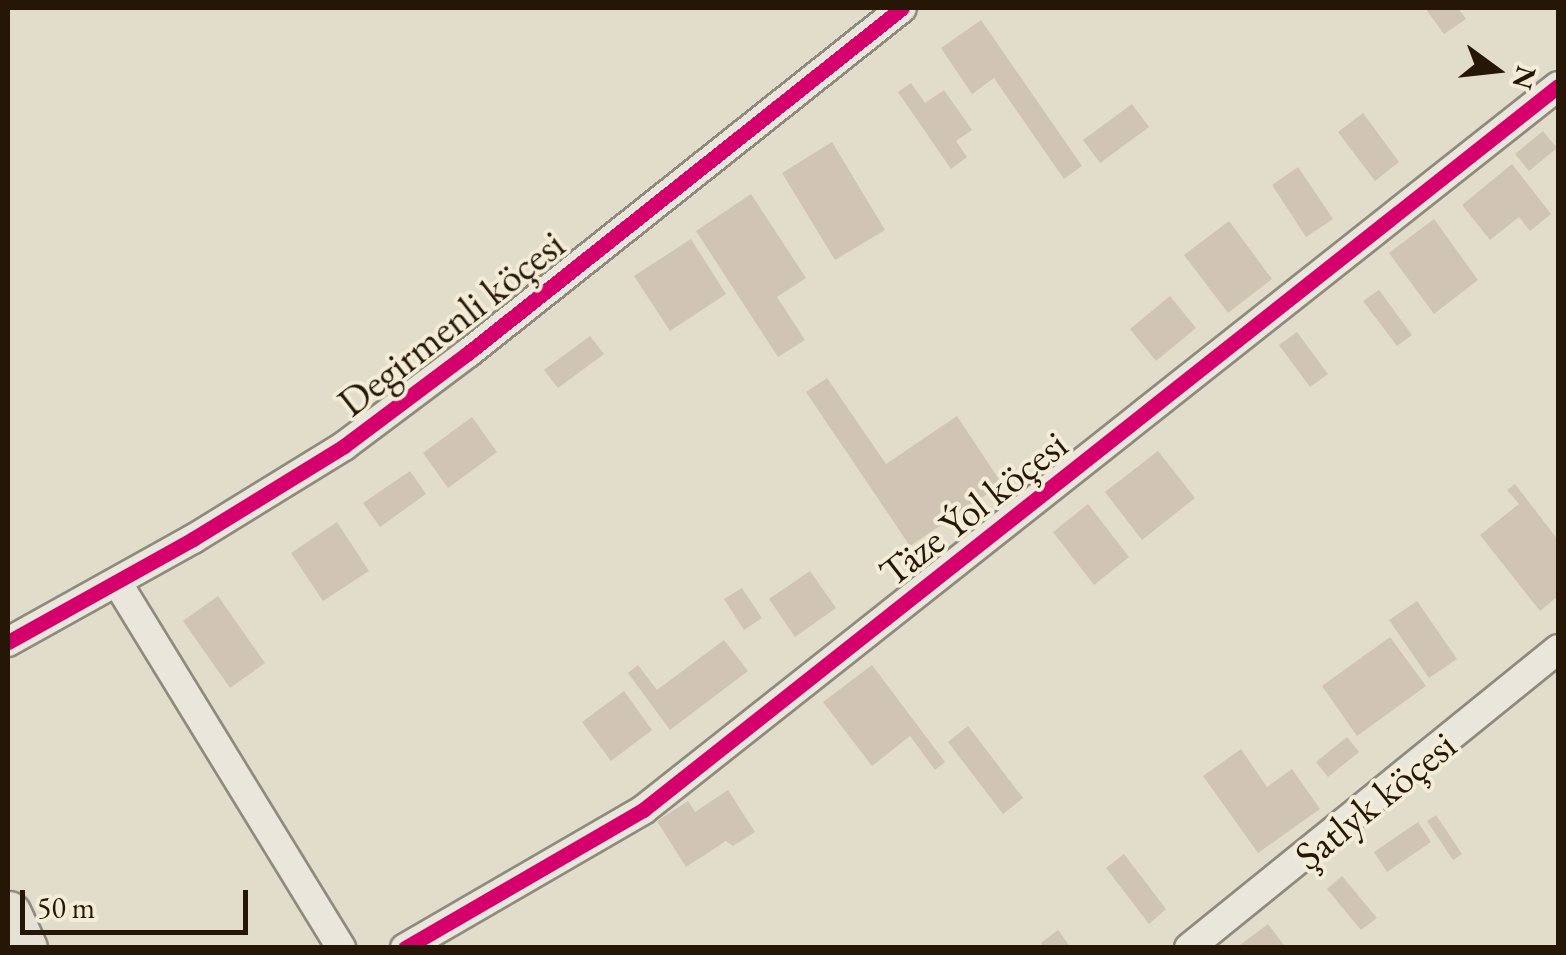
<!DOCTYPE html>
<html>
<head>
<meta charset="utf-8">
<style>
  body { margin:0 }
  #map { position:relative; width:1566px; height:955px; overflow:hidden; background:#e2ddca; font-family:"EB Garamond",serif }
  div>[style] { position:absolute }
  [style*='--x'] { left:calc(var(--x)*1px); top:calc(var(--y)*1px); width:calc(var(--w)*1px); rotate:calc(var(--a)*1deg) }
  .building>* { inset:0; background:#d0c4b4 }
  .roads { filter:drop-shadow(2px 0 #908a7e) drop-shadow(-2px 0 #908a7e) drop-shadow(0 2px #908a7e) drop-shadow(0 -2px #908a7e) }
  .minor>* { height:28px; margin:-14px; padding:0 14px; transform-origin:14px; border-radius:14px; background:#e9e6dc }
  .primary>* { height:45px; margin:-22.5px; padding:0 22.5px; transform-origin:22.5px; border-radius:22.5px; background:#e5e1d7 }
  .cycleway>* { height:15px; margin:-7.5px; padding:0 7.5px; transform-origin:7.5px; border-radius:7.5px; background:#d6006c }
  span { translate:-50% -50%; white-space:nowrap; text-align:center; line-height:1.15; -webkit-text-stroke:8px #f3ecd6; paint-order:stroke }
  .street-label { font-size:40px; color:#261606 }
  .frame { position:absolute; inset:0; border:10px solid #261606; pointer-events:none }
  .north { position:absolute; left:1446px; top:20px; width:100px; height:100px; -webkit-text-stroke:8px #f3ecd6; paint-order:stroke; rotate:105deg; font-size:28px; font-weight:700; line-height:40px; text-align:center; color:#261606 }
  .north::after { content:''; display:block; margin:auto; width:35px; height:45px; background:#261606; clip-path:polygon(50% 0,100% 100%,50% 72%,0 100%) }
  .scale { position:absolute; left:20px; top:890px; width:228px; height:45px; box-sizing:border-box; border:5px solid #261606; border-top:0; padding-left:12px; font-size:30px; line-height:35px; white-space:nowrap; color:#261606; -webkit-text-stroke:8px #f3ecd6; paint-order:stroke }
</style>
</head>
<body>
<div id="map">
  <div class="building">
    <div style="clip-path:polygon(1425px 8px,1458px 8px,1466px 19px,1444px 34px)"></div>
    <div style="clip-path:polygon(981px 20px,1082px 166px,1064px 179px,994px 78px,972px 94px,941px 48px)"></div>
    <div style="clip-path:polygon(911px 83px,925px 103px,944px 90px,972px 130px,956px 141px,967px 157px,951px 169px,898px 92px)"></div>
    <div style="clip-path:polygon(1132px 104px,1149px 127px,1100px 163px,1083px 140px)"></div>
    <div style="clip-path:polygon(1363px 113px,1399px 162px,1375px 181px,1338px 132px)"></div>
    <div style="clip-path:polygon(1543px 131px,1557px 148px,1529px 171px,1515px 154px)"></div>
    <div style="clip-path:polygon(832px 142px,885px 230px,835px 260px,782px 173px)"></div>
    <div style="clip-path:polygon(1512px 164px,1551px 214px,1530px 231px,1519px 217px,1490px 240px,1462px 205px)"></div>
    <div style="clip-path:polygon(1298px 167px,1333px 219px,1306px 237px,1272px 185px)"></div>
    <div style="clip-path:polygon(751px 194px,806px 278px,777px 297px,805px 340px,778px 357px,696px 231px)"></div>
    <div style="clip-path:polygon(1434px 219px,1478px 280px,1434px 314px,1389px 253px)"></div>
    <div style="clip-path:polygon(1229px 221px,1272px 279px,1228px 313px,1184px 255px)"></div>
    <div style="clip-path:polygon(691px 239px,726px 294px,670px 331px,634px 276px)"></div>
    <div style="clip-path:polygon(1379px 290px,1412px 335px,1397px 346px,1363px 301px)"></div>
    <div style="clip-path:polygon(1170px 296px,1196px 328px,1156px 361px,1130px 329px)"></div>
    <div style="clip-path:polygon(1297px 332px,1328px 374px,1310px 387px,1279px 345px)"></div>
    <div style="clip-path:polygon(590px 336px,604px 354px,558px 388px,544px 370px)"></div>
    <div style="clip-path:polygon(827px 378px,886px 464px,957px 416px,1002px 484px,910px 546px,806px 392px)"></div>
    <div style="clip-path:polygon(472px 417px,497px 452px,448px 488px,423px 453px)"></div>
    <div style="clip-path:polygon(1158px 451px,1195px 498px,1142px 540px,1105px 492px)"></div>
    <div style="clip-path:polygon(410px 471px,426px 494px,380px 527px,363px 503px)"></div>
    <div style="clip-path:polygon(1515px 484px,1558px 540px,1558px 596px,1540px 611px,1480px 535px,1519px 504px,1507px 490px)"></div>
    <div style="clip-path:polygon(1088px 504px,1129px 557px,1094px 585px,1053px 532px)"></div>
    <div style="clip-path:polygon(337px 522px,369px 571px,323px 601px,291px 553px)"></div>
    <div style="clip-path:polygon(810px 571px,836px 608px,795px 637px,769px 599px)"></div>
    <div style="clip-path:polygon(742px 588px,762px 618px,744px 630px,724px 599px)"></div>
    <div style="clip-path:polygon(218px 596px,265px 663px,230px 688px,183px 621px)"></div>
    <div style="clip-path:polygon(1417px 601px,1457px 659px,1429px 678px,1389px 620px)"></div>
    <div style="clip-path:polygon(1390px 637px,1426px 686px,1357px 736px,1322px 686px)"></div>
    <div style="clip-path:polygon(724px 640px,748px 671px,670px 730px,628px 673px,638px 665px,657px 690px)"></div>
    <div style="clip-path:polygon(872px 665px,945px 762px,935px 770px,910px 736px,872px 766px,823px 702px)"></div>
    <div style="clip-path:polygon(624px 691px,652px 730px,611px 761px,582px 722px)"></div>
    <div style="clip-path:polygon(968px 726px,1023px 798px,1003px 814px,948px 742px)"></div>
    <div style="clip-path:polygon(1347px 737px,1359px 752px,1328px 777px,1316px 762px)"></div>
    <div style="clip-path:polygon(1241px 749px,1267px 787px,1292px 769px,1320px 809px,1258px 853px,1203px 776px)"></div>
    <div style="clip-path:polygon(728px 790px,755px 832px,733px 846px,726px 841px,686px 867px,657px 821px,688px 801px,695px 812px)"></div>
    <div style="clip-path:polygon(1436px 815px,1462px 854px,1453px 860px,1427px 821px)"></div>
    <div style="clip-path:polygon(1418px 822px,1431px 842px,1387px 872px,1374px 852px)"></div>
    <div style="clip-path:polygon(1124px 854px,1166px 909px,1149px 924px,1106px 868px)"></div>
    <div style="clip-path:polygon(1342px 876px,1377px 918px,1361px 930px,1327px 889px)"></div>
    <div style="clip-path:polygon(1268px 924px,1286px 948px,1236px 948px)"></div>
    <div style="clip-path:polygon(1058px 930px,1071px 948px,1044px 948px,1041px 943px)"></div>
  </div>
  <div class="roads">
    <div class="minor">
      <div style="--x:117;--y:582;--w:429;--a:58.5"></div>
      <div style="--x:8;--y:642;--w:212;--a:-29.1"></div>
      <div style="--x:193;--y:539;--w:177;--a:-31.6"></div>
      <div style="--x:344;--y:446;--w:155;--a:-36.9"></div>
      <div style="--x:468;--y:353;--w:554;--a:-38.48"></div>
      <div style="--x:405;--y:948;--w:275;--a:-30.1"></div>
      <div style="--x:643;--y:810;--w:1167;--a:-38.35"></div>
      <div style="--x:1189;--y:948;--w:475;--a:-39"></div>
    </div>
    <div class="primary">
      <div style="--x:8;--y:914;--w:38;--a:65"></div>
    </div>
  </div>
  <div class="cycleway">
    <div style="--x:8;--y:642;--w:212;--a:-29.1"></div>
    <div style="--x:193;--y:539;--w:177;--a:-31.6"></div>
    <div style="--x:344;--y:446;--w:155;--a:-36.9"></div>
    <div style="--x:468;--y:353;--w:554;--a:-38.48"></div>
    <div style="--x:405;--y:948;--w:275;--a:-30.1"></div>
    <div style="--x:643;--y:810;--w:1167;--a:-38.35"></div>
  </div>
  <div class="street-label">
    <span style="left:451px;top:323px;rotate:-38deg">Degirmenli köçesi</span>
    <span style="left:973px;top:508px;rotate:-38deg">Täze Ýol köçesi</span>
    <span style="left:1375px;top:800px;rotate:-39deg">Şatlyk köçesi</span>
  </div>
  <div class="frame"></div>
  <div class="north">N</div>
  <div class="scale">50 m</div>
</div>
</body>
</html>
